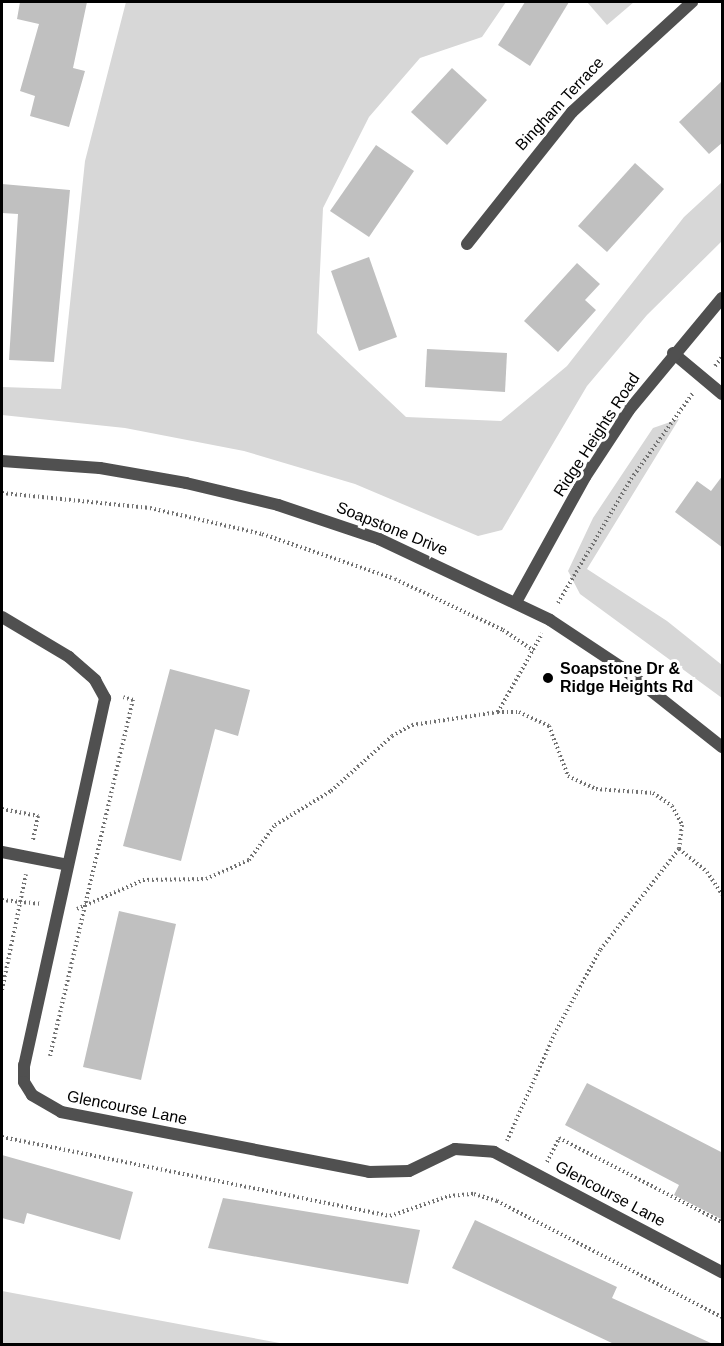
<!DOCTYPE html>
<html>
<head>
<meta charset="utf-8">
<style>
  body { margin:0 }
  #map { position:relative; width:724px; height:1346px; overflow:hidden; background:#fff; font-family:Arial,sans-serif }
  div>[style] { position:absolute }
  [style*='--x'] { left:calc(var(--x)*1px); top:calc(var(--y)*1px); width:calc(var(--w)*1px); rotate:calc(var(--a)*1deg) }
  .green>* { inset:0; background:#d7d7d7 }
  .building>* { inset:0; background:#c0c0c0 }
  .path>* { height:4px; margin-top:-2px; transform-origin:0; background:repeating-linear-gradient(90deg,#727272 0 1.5px,transparent 0 4.5px) }
  .service>* { height:12px; margin:-6px; padding:0 6px; transform-origin:6px; border-radius:6px; background:#505050 }
  .minor>* { height:12px; margin:-6px; padding:0 6px; transform-origin:6px; border-radius:6px; background:#505050 }
  .tertiary>* { height:12px; margin:-6px; padding:0 6px; transform-origin:6px; border-radius:6px; background:#505050 }
  .dots>* { width:16px; height:16px; translate:-50% -50%; box-sizing:border-box; border:3px solid #fff; border-radius:50% }
  span { translate:-50% -50%; white-space:nowrap; text-align:center; line-height:1.15; -webkit-text-stroke:6px #fff; paint-order:stroke }
  .street-label { font-size:16px; color:#000 }
  .poi-label { font-size:16px; color:#000; font-weight:700 }
  .left { translate:0 -50%; text-align:left }
  .frame { position:absolute; inset:0; border:3px solid #000; pointer-events:none }
</style>
</head>
<body>
<div id="map">
  <div class="green">
    <div style="clip-path:polygon(126px 2px,506px 2px,482px 37px,420px 58px,369px 117px,323px 208px,317px 333px,406px 417px,501px 421px,567px 366px,684px 217px,722px 182px,722px 241px,647px 315px,587px 386px,502px 530px,478px 536px,355px 484px,244px 451px,125px 428px,2px 415px,2px 387px,61px 389px,85px 161px)"></div>
    <div style="clip-path:polygon(587px 2px,634px 2px,607px 25px)"></div>
    <div style="clip-path:polygon(679px 419px,587px 569px,667px 621px,722px 665px,722px 698px,580px 594px,568px 571px,593px 518px,653px 428px)"></div>
    <div style="clip-path:polygon(2px 1291px,285px 1344px,2px 1344px)"></div>
  </div>
  <div class="building">
    <div style="clip-path:polygon(20px 2px,87px 2px,73px 68px,85px 71px,69px 127px,30px 116px,35px 96px,20px 91px,39px 24px,17px 19px)"></div>
    <div style="clip-path:polygon(525px 2px,569px 2px,530px 66px,498px 45px)"></div>
    <div style="clip-path:polygon(452px 68px,487px 100px,447px 145px,411px 112px)"></div>
    <div style="clip-path:polygon(723px 80px,723px 142px,709px 154px,679px 122px)"></div>
    <div style="clip-path:polygon(376px 145px,414px 171px,369px 237px,330px 211px)"></div>
    <div style="clip-path:polygon(635px 163px,664px 189px,607px 252px,578px 226px)"></div>
    <div style="clip-path:polygon(2px 184px,70px 190px,54px 362px,9px 360px,18px 214px,2px 213px)"></div>
    <div style="clip-path:polygon(369px 257px,397px 337px,359px 351px,331px 271px)"></div>
    <div style="clip-path:polygon(577px 263px,600px 284px,585px 300px,596px 310px,558px 352px,524px 321px)"></div>
    <div style="clip-path:polygon(427px 349px,507px 353px,505px 392px,425px 387px)"></div>
    <div style="clip-path:polygon(723px 475px,723px 548px,675px 512px,697px 481px,711px 491px)"></div>
    <div style="clip-path:polygon(170px 669px,250px 690px,238px 736px,215px 729px,181px 861px,123px 846px)"></div>
    <div style="clip-path:polygon(119px 911px,176px 924px,141px 1080px,83px 1067px)"></div>
    <div style="clip-path:polygon(587px 1083px,723px 1153px,723px 1220px,674px 1195px,679px 1185px,565px 1125px)"></div>
    <div style="clip-path:polygon(2px 1155px,133px 1192px,120px 1240px,27px 1213px,24px 1224px,2px 1218px)"></div>
    <div style="clip-path:polygon(223px 1198px,420px 1230px,408px 1284px,208px 1248px)"></div>
    <div style="clip-path:polygon(475px 1220px,617px 1287px,612px 1298px,713px 1344px,614px 1344px,452px 1268px)"></div>
  </div>
  <div class="path">
    <div style="--x:715;--y:366;--w:11;--a:-52"></div>
    <div style="--x:2;--y:493;--w:149;--a:5.8"></div>
    <div style="--x:150;--y:508;--w:115;--a:13.1"></div>
    <div style="--x:262;--y:534;--w:140;--a:18.7"></div>
    <div style="--x:395;--y:579;--w:119;--a:25.3"></div>
    <div style="--x:503;--y:630;--w:37;--a:34"></div>
    <div style="--x:558;--y:603;--w:144;--a:-59.5"></div>
    <div style="--x:631;--y:479;--w:106;--a:-54.2"></div>
    <div style="--x:498;--y:712;--w:90;--a:-60.6"></div>
    <div style="--x:2;--y:809;--w:37;--a:11"></div>
    <div style="--x:38;--y:816;--w:25;--a:102"></div>
    <div style="--x:679;--y:849;--w:36;--a:39"></div>
    <div style="--x:707;--y:872;--w:27;--a:56"></div>
    <div style="--x:2;--y:900;--w:40;--a:5.7"></div>
    <div style="--x:77;--y:909;--w:72;--a:-23.7"></div>
    <div style="--x:143;--y:880;--w:63;--a:-0.9"></div>
    <div style="--x:206;--y:879;--w:47;--a:-23.8"></div>
    <div style="--x:249;--y:860;--w:44;--a:-53.4"></div>
    <div style="--x:275;--y:825;--w:66;--a:-31.3"></div>
    <div style="--x:331;--y:791;--w:82;--a:-42"></div>
    <div style="--x:392;--y:736;--w:23;--a:-29"></div>
    <div style="--x:412;--y:725;--w:87;--a:-8.6"></div>
    <div style="--x:498;--y:712;--w:21;--a:0"></div>
    <div style="--x:519;--y:712;--w:33;--a:25"></div>
    <div style="--x:549;--y:726;--w:53;--a:69.2"></div>
    <div style="--x:568;--y:776;--w:31;--a:25"></div>
    <div style="--x:596;--y:789;--w:57;--a:4"></div>
    <div style="--x:653;--y:793;--w:23;--a:34"></div>
    <div style="--x:672;--y:806;--w:21;--a:62"></div>
    <div style="--x:682;--y:825;--w:24;--a:97"></div>
    <div style="--x:679;--y:849;--w:128;--a:128"></div>
    <div style="--x:600;--y:950;--w:94;--a:118.5"></div>
    <div style="--x:555;--y:1033;--w:118;--a:114"></div>
    <div style="--x:2;--y:990;--w:118;--a:-78.3"></div>
    <div style="--x:50;--y:1056;--w:366;--a:-76.9"></div>
    <div style="--x:133;--y:700;--w:10;--a:-163"></div>
    <div style="--x:2;--y:1137;--w:396;--a:11.5"></div>
    <div style="--x:390;--y:1216;--w:62;--a:-18.7"></div>
    <div style="--x:449;--y:1196;--w:25;--a:-5"></div>
    <div style="--x:474;--y:1194;--w:24;--a:17"></div>
    <div style="--x:497;--y:1201;--w:253;--a:27.3"></div>
    <div style="--x:547;--y:1162;--w:27;--a:-63"></div>
    <div style="--x:559;--y:1138;--w:183;--a:27.3"></div>
  </div>
  <div class="service">
    <div style="--x:2;--y:617;--w:78;--a:30.8"></div>
    <div style="--x:69;--y:657;--w:35;--a:41"></div>
    <div style="--x:95;--y:680;--w:21;--a:61"></div>
    <div style="--x:105;--y:698;--w:376;--a:102.4"></div>
    <div style="--x:24;--y:1065;--w:17;--a:90"></div>
    <div style="--x:24;--y:1082;--w:15;--a:58"></div>
    <div style="--x:32;--y:1095;--w:34;--a:30"></div>
    <div style="--x:61;--y:1112;--w:314;--a:11"></div>
    <div style="--x:369;--y:1172;--w:40;--a:-1.4"></div>
    <div style="--x:409;--y:1171;--w:51;--a:-25.6"></div>
    <div style="--x:455;--y:1149;--w:39;--a:4"></div>
    <div style="--x:494;--y:1152;--w:258;--a:27.8"></div>
    <div style="--x:2;--y:852;--w:67;--a:11.1"></div>
  </div>
  <div class="minor">
    <div style="--x:467;--y:244;--w:169;--a:-51.5"></div>
    <div style="--x:572;--y:112;--w:163;--a:-42.5"></div>
    <div style="--x:673;--y:353;--w:64;--a:39.9"></div>
  </div>
  <div class="tertiary">
    <div style="--x:2;--y:461;--w:98;--a:4.1"></div>
    <div style="--x:100;--y:468;--w:87;--a:9.9"></div>
    <div style="--x:186;--y:483;--w:95;--a:13.4"></div>
    <div style="--x:278;--y:505;--w:107;--a:18.6"></div>
    <div style="--x:379;--y:539;--w:189;--a:25.3"></div>
    <div style="--x:550;--y:620;--w:85;--a:33.5"></div>
    <div style="--x:621;--y:667;--w:129;--a:38.4"></div>
    <div style="--x:516;--y:602;--w:143;--a:-61.1"></div>
    <div style="--x:585;--y:477;--w:80;--a:-56.7"></div>
    <div style="--x:629;--y:410;--w:146;--a:-50.3"></div>
  </div>
  <div class="dots">
    <div style="left:548px;top:678px;background:#000"></div>
  </div>
  <div class="street-label">
    <span style="left:560px;top:104px;rotate:-47deg">Bingham Terrace</span>
    <span style="left:597px;top:435px;rotate:-57deg">Ridge Heights Road</span>
    <span style="left:392px;top:529px;rotate:22deg">Soapstone Drive</span>
    <span style="left:127px;top:1108px;rotate:11deg">Glencourse Lane</span>
    <span style="left:610px;top:1194px;rotate:28deg">Glencourse Lane</span>
  </div>
  <div class="poi-label">
    <span class="left" style="left:560px;top:678px">Soapstone Dr &amp;<br>Ridge Heights Rd</span>
  </div>
  <div class="frame"></div>
</div>
</body>
</html>
